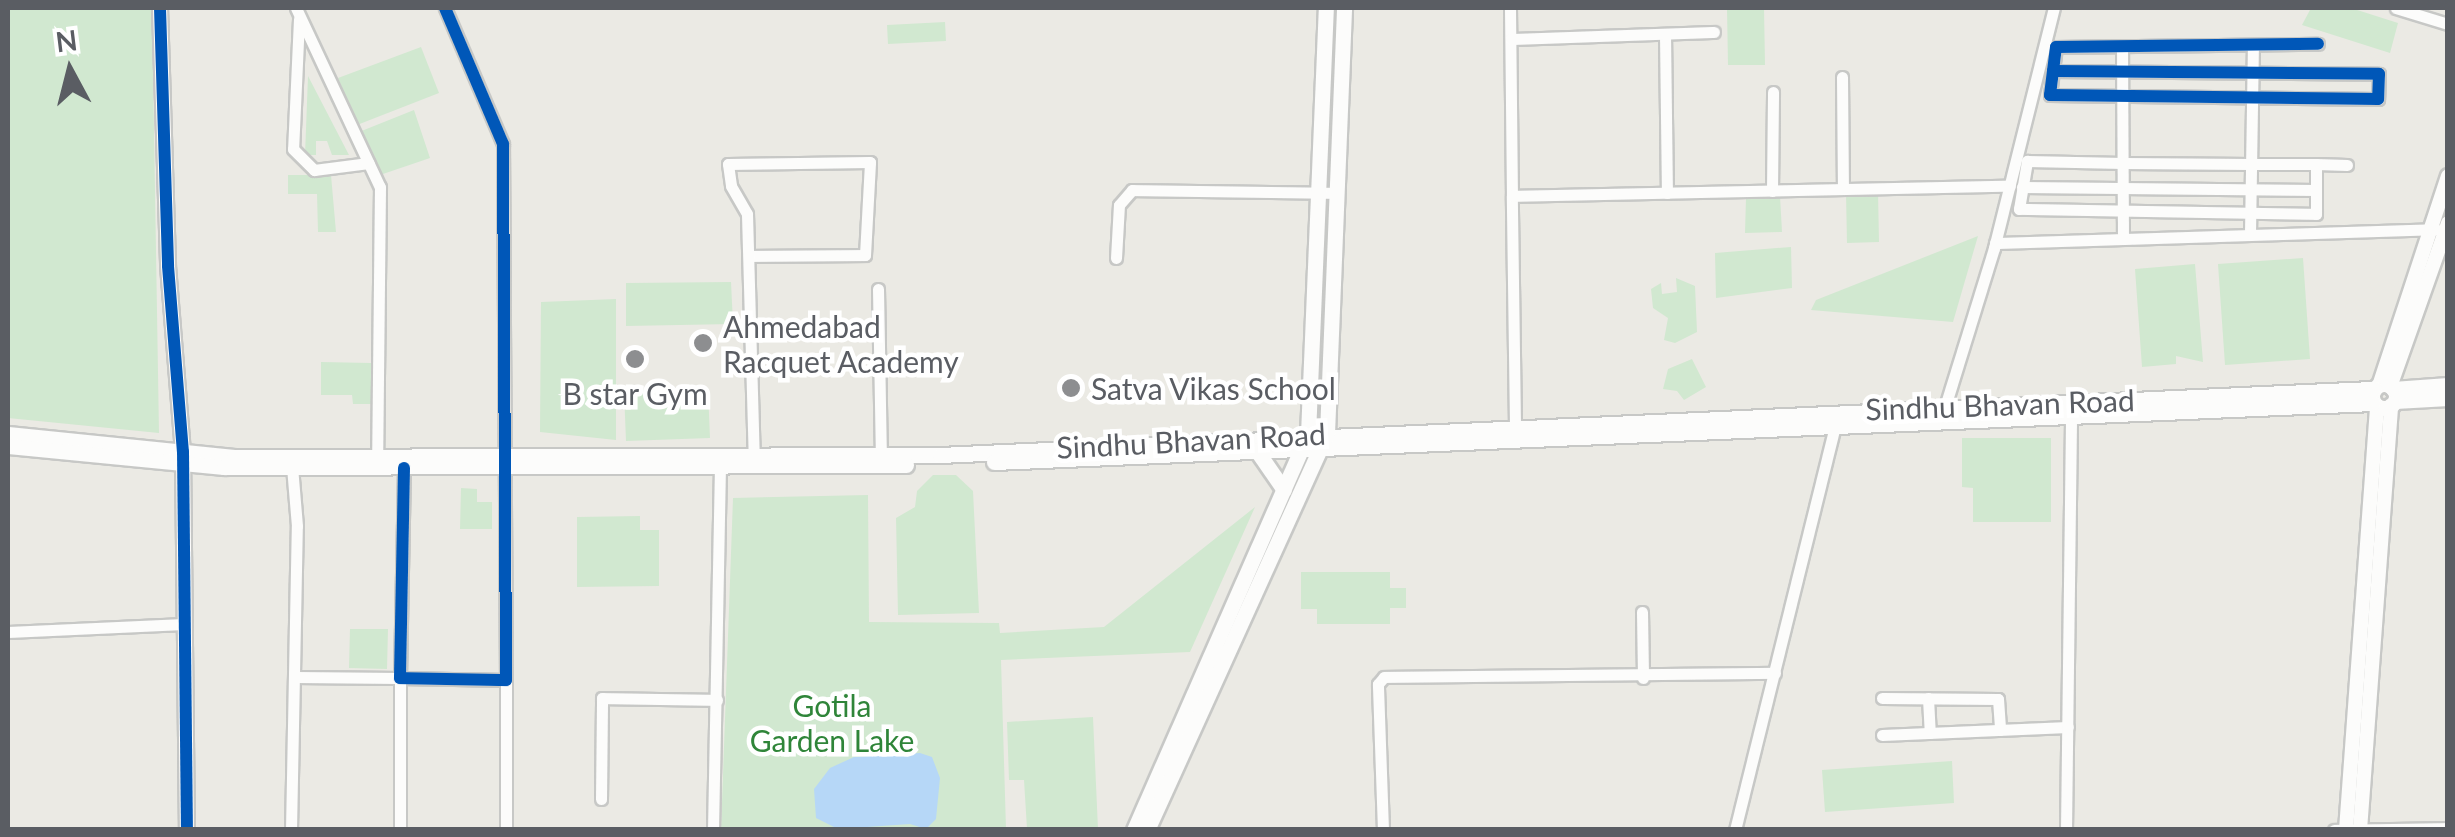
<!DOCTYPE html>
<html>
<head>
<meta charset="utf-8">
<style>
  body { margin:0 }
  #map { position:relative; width:2455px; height:837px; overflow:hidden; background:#ebeae4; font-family:Lato,sans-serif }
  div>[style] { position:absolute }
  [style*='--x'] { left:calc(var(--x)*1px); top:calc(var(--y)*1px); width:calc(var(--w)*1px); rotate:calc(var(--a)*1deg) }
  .green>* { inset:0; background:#d1e8d0 }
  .water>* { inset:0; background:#b6d7f7 }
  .roads { filter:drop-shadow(2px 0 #c7c8c6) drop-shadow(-2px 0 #c7c8c6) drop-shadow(0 2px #c7c8c6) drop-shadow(0 -2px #c7c8c6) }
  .minor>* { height:11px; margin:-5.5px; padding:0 5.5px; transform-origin:5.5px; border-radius:5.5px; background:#fcfcfb }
  .tertiary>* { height:14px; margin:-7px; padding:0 7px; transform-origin:7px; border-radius:7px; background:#fcfcfb }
  .secondary>* { height:15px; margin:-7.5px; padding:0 7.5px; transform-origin:7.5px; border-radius:7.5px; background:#fcfcfb }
  .secondary>.ring { margin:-7.5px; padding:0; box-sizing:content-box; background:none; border:15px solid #fcfcfb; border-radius:50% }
  .cycleway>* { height:12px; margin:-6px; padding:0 6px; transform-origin:6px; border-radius:6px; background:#0057b8 }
  .dots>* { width:28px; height:28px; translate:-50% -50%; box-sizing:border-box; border:5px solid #fff; border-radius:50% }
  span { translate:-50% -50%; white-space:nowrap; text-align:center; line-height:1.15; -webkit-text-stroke:9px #fff; paint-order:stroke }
  .poi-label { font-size:30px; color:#5a5d63 }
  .left { translate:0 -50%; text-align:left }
  .street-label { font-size:30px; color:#5a5d63 }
  .park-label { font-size:30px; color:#2f8539 }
  .frame { position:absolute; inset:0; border:10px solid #5a5d63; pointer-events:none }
  .north { position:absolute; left:20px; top:20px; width:100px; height:100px; -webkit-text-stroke:8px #fff; paint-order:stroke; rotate:353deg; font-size:28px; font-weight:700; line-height:40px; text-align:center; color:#5a5d63 }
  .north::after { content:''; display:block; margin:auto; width:35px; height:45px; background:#5a5d63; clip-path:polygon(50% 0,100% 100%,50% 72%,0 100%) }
</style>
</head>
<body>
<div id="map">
  <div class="green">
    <div style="clip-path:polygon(10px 8px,152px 8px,159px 433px,8px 418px)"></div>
    <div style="clip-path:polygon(1727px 8px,1764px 8px,1765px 65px,1728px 65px)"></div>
    <div style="clip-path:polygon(2311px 8px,2351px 8px,2398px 23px,2390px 53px,2302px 25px)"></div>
    <div style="clip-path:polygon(945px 22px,946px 41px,888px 44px,887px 25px)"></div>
    <div style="clip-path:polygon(421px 47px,439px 93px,357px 125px,338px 78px)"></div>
    <div style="clip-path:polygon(308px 76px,349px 155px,332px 155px,327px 141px,316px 141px,316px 155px,305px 155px)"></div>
    <div style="clip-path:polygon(414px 110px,430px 158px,380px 175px,359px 132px)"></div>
    <div style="clip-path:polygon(288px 175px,331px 175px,336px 232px,318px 232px,317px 194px,288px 194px)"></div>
    <div style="clip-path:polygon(1878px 192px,1879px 242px,1847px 243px,1846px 193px)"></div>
    <div style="clip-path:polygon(1780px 196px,1782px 232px,1745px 233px,1746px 198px)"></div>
    <div style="clip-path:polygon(1978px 236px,1953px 322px,1811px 310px,1816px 300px)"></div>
    <div style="clip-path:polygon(1791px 247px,1792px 288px,1716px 298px,1715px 253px)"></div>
    <div style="clip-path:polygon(2303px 258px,2310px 359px,2225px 365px,2218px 264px)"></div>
    <div style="clip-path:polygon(2195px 264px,2203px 362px,2176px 356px,2176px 364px,2142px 367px,2135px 269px)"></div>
    <div style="clip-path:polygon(1676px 278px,1695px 286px,1697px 332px,1675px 343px,1664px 340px,1668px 318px,1653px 308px,1651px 289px,1661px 283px,1662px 294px,1677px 292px)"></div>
    <div style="clip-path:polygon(731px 282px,733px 324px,626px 326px,626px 283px)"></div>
    <div style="clip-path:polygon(616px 299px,616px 440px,540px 432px,541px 302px)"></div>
    <div style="clip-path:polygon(1692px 359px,1706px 387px,1684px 400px,1677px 391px,1663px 389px,1668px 369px)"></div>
    <div style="clip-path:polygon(321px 362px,371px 363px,371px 404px,353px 404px,352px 395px,321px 395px)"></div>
    <div style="clip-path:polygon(708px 390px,710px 438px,626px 441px,624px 391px)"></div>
    <div style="clip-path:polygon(1962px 438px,2051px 438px,2051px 522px,1973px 522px,1973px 488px,1962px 487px)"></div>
    <div style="clip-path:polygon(933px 475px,956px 475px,973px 491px,979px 613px,898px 615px,896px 518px,915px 507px,917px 491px)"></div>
    <div style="clip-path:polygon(461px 488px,477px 489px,477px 502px,492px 502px,492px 529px,460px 529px)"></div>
    <div style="clip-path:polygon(868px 495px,869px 622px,999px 623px,1000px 633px,1104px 627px,1255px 507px,1190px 652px,1001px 660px,1006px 829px,721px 830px,733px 498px)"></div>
    <div style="clip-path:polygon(640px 516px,640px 530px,659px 530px,659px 586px,577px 587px,577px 517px)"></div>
    <div style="clip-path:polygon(1301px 572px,1390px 572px,1390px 588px,1406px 588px,1406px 608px,1390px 608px,1390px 624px,1317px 624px,1317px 609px,1301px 609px)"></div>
    <div style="clip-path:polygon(350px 629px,388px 629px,387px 669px,349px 668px)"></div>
    <div style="clip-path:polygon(1093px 717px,1098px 829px,1027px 829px,1024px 780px,1009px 780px,1007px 722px)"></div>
    <div style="clip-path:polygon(1952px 761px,1954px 803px,1825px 812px,1822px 770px)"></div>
  </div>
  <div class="water">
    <div style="clip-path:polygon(920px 753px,932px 757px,940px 778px,936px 819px,926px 829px,910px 824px,838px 829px,816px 818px,814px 789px,830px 768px,854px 757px)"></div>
  </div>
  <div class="roads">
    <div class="minor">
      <div style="--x:296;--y:8;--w:198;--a:64.9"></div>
      <div style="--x:380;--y:187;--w:270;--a:90.6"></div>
      <div style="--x:1510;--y:8;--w:188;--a:89.4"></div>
      <div style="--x:2396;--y:8;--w:54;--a:17.1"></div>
      <div style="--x:299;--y:19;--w:130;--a:92.6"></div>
      <div style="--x:293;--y:149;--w:30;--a:45"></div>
      <div style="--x:314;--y:170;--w:55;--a:-7.3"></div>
      <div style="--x:1665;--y:34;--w:159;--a:89.3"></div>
      <div style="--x:1511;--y:39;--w:203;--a:-2"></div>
      <div style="--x:2122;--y:46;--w:193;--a:89.7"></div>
      <div style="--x:2053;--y:71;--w:326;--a:0.5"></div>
      <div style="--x:2379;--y:74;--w:25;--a:92"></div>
      <div style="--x:2378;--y:99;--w:328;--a:-179.3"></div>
      <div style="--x:2050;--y:95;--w:48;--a:-82.9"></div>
      <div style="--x:2056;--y:47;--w:262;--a:-0.7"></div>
      <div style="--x:1842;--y:77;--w:112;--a:89.5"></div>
      <div style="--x:2316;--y:164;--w:50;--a:90"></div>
      <div style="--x:2316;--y:214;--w:297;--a:-179"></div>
      <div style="--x:2019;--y:209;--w:49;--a:-80.5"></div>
      <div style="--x:2027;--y:161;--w:96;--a:1.2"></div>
      <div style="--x:2123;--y:163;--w:128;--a:0.4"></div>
      <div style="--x:2251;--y:164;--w:65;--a:0"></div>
      <div style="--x:2316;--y:164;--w:31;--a:2"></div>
      <div style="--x:2022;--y:187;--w:294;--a:0.6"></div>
      <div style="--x:1772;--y:191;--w:99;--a:-89.4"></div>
      <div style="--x:2250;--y:233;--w:188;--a:-89.1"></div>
      <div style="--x:1995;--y:243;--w:441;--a:-1.8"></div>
      <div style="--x:749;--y:256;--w:116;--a:-0.5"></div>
      <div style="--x:865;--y:255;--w:93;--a:-86.9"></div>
      <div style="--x:870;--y:162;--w:142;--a:179.2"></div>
      <div style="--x:728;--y:164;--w:22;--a:82"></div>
      <div style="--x:731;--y:186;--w:32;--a:60"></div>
      <div style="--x:747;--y:214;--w:246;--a:88.4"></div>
      <div style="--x:1116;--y:258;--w:53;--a:-86.8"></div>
      <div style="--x:1119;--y:205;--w:20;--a:-49"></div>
      <div style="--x:1132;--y:190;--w:205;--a:0.8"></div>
      <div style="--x:878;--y:289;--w:166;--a:89"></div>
      <div style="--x:1943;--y:413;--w:173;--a:-72.8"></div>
      <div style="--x:1994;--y:248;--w:247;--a:-76"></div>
      <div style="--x:1515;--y:425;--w:229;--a:-90.8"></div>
      <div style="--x:1512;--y:196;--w:498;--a:-1.2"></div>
      <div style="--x:404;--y:468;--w:210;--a:91.1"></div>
      <div style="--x:400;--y:678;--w:106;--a:1.1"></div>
      <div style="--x:506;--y:680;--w:536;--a:-90.32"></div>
      <div style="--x:503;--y:144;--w:148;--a:-113.1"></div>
      <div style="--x:1642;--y:612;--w:66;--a:89.1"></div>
      <div style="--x:8;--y:632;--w:176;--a:-2.6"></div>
      <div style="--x:295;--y:677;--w:105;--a:0.5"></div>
      <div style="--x:400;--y:678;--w:152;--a:90"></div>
      <div style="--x:506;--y:680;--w:150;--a:90"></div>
      <div style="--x:1882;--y:698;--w:116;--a:0.5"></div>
      <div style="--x:1998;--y:699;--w:31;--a:86"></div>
      <div style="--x:1928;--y:698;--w:35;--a:87"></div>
      <div style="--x:1882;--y:735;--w:186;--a:-2.5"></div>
      <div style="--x:601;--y:799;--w:101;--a:-89.4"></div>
      <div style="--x:602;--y:698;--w:115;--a:1"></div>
      <div style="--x:291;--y:830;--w:304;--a:-88.9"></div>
      <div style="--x:297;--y:526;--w:59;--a:-94.8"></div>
      <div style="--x:713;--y:830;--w:371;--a:-88.9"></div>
      <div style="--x:1383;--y:830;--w:146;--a:-92"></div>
      <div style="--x:1378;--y:684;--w:9;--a:-49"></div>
      <div style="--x:1384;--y:677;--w:391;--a:-0.6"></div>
      <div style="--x:1735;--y:830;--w:421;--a:-76.1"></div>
      <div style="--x:2066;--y:830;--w:421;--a:-89.3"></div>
      <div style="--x:2334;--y:830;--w:114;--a:-1"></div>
    </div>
    <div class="tertiary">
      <div style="--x:160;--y:8;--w:258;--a:88.2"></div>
      <div style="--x:168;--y:266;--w:187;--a:85.4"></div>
      <div style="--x:183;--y:452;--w:378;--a:89.4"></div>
      <div style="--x:2379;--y:386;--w:221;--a:-71.8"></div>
      <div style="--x:2390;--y:387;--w:174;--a:-70.5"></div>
      <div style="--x:2346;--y:830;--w:425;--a:-85.8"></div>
      <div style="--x:2360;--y:830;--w:426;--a:-85.8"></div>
    </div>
    <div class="secondary">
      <div class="ring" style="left:2372px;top:384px;width:9px;height:9px"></div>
      <div style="--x:2393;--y:389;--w:55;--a:-4.2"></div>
      <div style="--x:2395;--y:401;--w:53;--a:-3.2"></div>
      <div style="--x:8;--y:434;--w:227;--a:5.8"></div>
      <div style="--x:234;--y:457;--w:706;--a:-0.16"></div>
      <div style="--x:940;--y:455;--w:1436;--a:-2.64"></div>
      <div style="--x:8;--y:446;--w:217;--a:5.6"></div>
      <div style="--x:224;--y:467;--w:682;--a:-0.17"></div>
      <div style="--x:1257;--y:451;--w:47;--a:55.3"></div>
      <div style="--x:994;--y:462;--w:1380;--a:-2.45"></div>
      <div style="--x:1134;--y:830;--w:433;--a:-66.3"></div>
      <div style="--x:1308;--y:434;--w:426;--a:-87.6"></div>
      <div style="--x:1147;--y:830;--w:436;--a:-65.6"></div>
      <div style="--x:1327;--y:433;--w:425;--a:-87.7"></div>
    </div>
  </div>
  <div class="cycleway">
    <div style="--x:160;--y:8;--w:258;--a:88.2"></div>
    <div style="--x:168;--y:266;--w:187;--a:85.4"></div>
    <div style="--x:183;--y:452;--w:378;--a:89.4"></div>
    <div style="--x:2053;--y:71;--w:326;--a:0.5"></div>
    <div style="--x:2379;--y:74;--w:25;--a:92"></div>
    <div style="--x:2378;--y:99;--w:328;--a:-179.3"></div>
    <div style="--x:2050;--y:95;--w:48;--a:-82.9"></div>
    <div style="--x:2056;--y:47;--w:262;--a:-0.7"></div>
    <div style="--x:404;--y:468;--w:210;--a:91.1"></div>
    <div style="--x:400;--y:678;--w:106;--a:1.1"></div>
    <div style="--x:506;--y:680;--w:536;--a:-90.32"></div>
    <div style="--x:503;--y:144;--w:148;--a:-113.1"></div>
  </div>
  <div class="dots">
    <div style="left:703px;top:343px;background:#8d8e90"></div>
    <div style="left:635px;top:359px;background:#8d8e90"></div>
    <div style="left:1071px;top:388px;background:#8d8e90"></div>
  </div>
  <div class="poi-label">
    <span class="left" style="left:723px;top:343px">Ahmedabad<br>Racquet Academy</span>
    <span class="left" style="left:1091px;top:388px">Satva Vikas School</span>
    <span style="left:635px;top:393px">B star Gym</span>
  </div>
  <div class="street-label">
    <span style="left:2000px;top:404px;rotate:-2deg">Sindhu Bhavan Road</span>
    <span style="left:1191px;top:440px;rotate:-3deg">Sindhu Bhavan Road</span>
  </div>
  <div class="park-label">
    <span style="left:832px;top:722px">Gotila<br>Garden Lake</span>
  </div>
  <div class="frame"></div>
  <div class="north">N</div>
</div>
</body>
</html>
